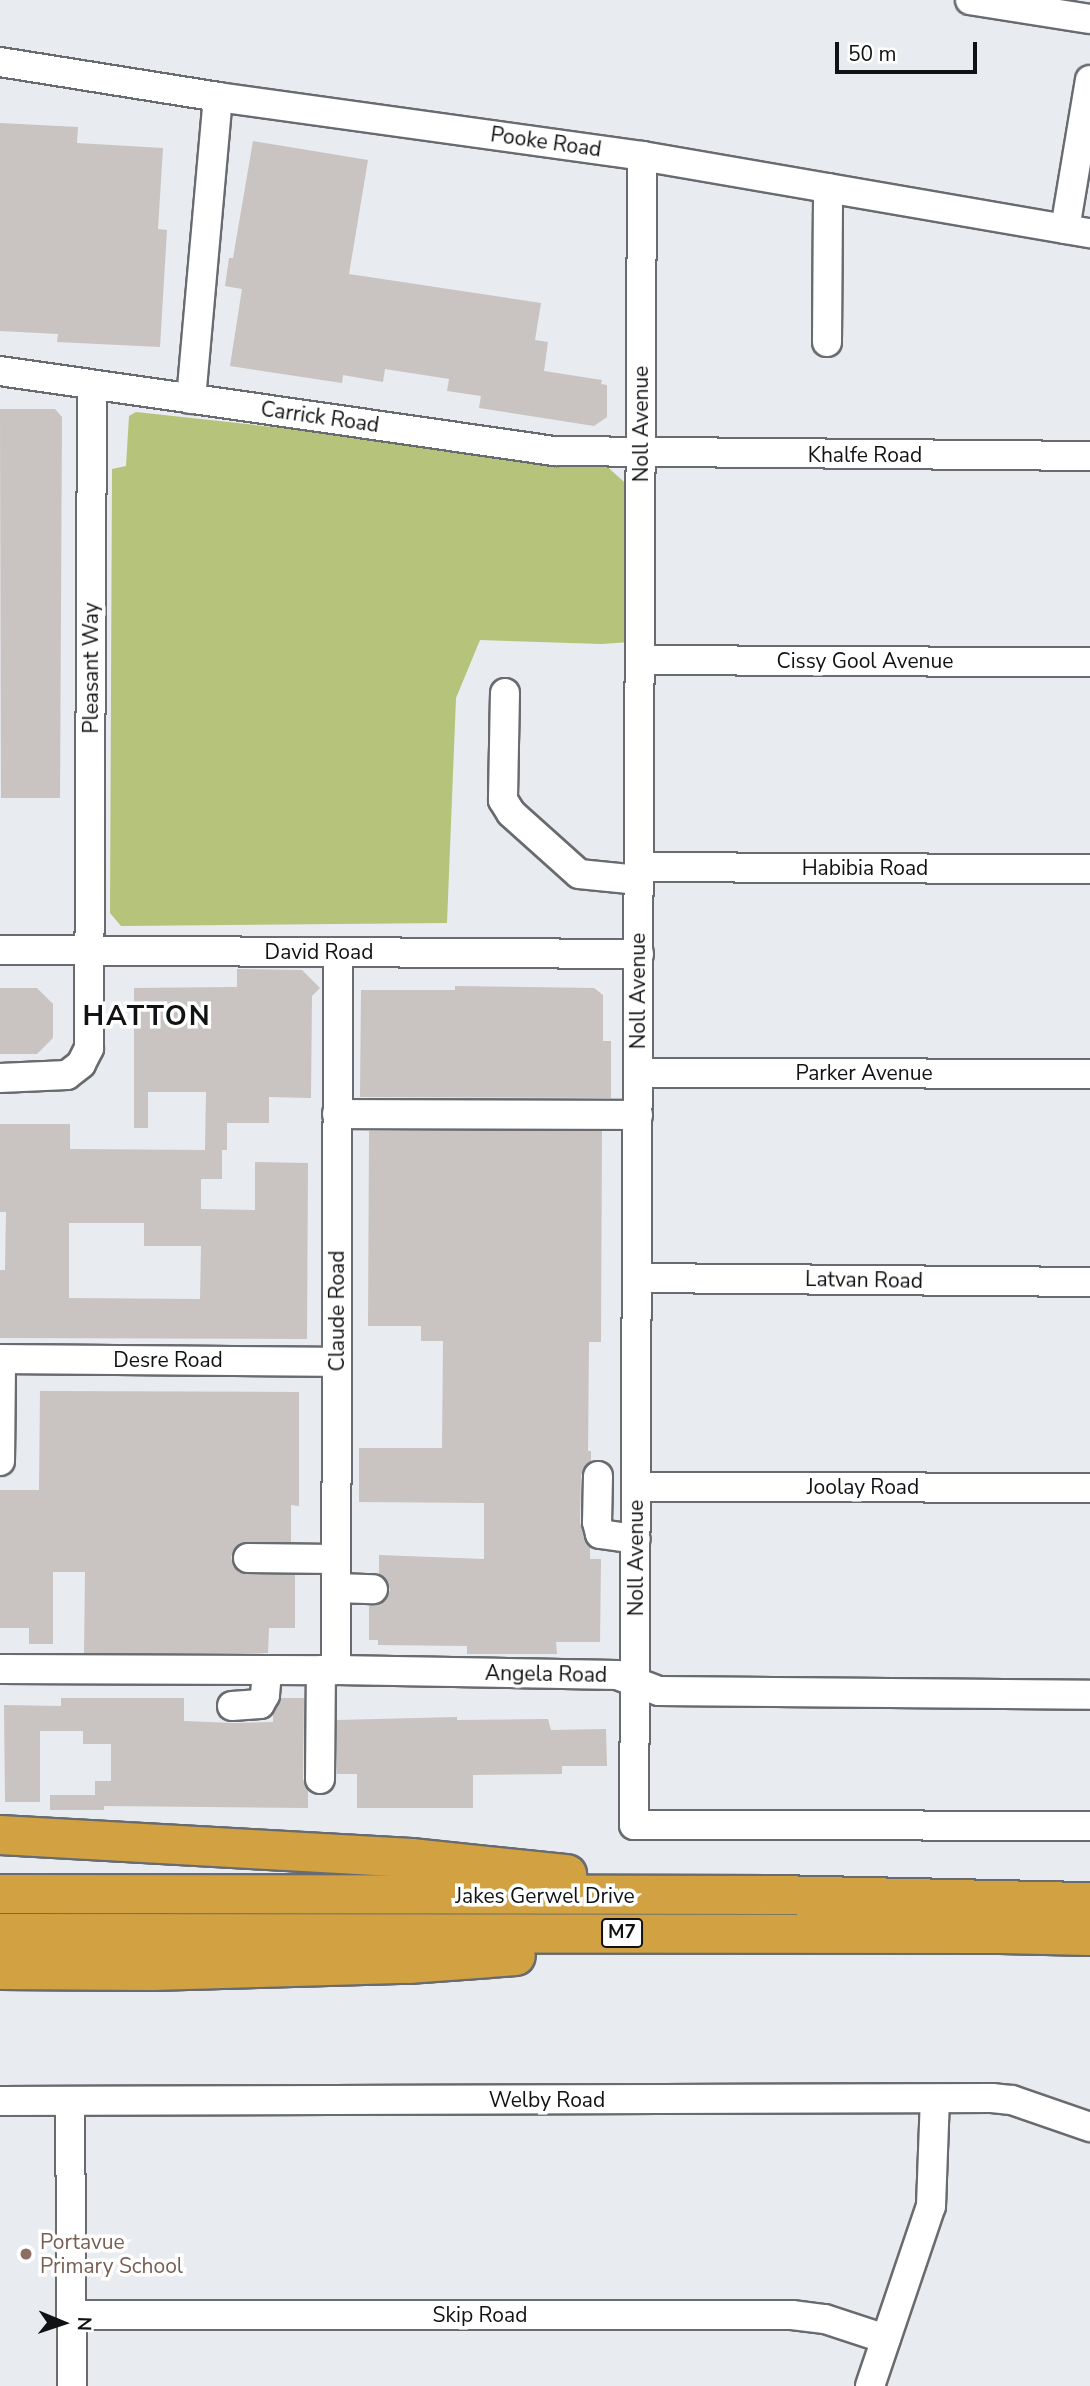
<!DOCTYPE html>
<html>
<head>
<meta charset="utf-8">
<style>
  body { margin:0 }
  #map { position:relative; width:1090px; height:2386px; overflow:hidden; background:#e8ebf0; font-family:"Nunito Sans",sans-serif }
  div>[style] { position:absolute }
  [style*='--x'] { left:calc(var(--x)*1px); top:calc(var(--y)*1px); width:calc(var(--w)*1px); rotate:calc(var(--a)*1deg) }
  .green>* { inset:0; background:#b5c37b }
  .building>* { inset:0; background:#c9c3c2 }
  .roads { filter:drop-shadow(2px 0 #686b6f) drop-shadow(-2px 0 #686b6f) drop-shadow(0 2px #686b6f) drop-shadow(0 -2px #686b6f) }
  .minor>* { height:28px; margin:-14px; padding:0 14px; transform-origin:14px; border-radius:14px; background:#fff }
  .highway>* { height:38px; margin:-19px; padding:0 19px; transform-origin:19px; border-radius:19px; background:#d2a242 }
  .dots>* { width:19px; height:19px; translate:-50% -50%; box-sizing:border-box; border:4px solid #fff; border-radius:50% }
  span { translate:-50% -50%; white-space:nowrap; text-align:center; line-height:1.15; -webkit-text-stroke:7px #fff; paint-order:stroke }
  .shield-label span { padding:2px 5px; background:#fff; border:2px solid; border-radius:5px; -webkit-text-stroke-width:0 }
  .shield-label { font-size:19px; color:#111213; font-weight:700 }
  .street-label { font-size:21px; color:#111213 }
  .education-label { font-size:21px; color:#785e54 }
  .left { translate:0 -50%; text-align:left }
  .district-label { font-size:28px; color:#111213; font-weight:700; letter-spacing:2px }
  .north { position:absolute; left:28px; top:2288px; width:70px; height:70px; -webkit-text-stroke:5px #fff; paint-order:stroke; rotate:92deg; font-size:19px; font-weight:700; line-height:28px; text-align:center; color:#111213 }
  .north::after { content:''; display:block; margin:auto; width:24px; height:32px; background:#111213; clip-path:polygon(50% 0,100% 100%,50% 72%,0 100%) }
  .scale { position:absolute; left:835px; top:42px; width:142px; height:32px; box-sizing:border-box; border:4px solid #111213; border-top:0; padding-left:9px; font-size:21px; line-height:24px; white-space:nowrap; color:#111213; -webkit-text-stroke:5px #fff; paint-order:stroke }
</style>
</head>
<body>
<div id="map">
  <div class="green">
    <div style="clip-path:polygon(136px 412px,603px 463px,631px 488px,631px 642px,601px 644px,480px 640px,456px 698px,447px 923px,121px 926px,110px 913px,112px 469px,126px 466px,129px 416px)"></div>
  </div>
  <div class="building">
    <div style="clip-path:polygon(0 123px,78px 127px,77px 143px,163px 148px,158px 229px,167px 230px,160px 347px,57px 342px,58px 334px,0 331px)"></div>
    <div style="clip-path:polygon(253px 141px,368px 160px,349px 274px,541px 303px,535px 340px,548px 342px,544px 371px,602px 380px,601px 384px,607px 385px,607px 417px,594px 426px,479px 408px,481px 396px,447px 391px,449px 379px,385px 369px,383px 382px,343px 375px,342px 383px,230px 366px,242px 289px,225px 286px,229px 258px,233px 258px)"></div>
    <div style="clip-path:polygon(0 409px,55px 409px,62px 417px,60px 798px,1px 798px)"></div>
    <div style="clip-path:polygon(evenodd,237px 969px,302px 970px,320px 988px,312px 996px,311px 1098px,269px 1097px,269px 1123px,227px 1123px,227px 1150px,222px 1150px,222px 1179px,201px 1179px,201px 1209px,255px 1210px,255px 1162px,308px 1163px,307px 1339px,0 1338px,0 1270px,5px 1270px,6px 1212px,0 1212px,0 1124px,70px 1124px,70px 1149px,205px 1150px,206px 1092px,148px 1092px,148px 1128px,134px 1128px,134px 988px,237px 987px,237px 969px,69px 1223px,144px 1223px,144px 1246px,201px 1246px,200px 1299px,69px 1298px,69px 1223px)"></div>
    <div style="clip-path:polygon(455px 986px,594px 988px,603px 995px,603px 1041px,611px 1041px,611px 1098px,360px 1097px,361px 990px,455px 990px)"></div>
    <div style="clip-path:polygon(0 988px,37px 988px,53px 1004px,53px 1038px,37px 1054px,0 1054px)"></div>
    <div style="clip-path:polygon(369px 1131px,602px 1131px,601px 1342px,589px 1342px,588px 1451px,591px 1451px,591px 1461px,581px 1475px,580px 1522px,584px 1538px,590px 1547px,590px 1559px,601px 1559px,600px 1642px,556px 1642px,557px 1654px,467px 1654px,467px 1646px,378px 1645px,378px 1640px,369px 1640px,369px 1606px,381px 1603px,390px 1590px,387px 1581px,379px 1574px,379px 1555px,484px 1559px,484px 1503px,359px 1502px,359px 1448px,442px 1448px,443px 1341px,421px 1341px,421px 1326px,368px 1326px)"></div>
    <div style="clip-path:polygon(40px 1391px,299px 1392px,299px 1506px,291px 1505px,291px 1542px,240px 1543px,231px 1557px,234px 1567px,240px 1573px,295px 1575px,295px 1628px,269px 1628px,268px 1653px,84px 1653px,85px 1572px,53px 1572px,53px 1644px,29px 1644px,29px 1628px,0 1628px,0 1490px,39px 1490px)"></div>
    <div style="clip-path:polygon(61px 1698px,184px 1698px,184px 1721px,233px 1723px,273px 1722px,273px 1714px,281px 1698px,304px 1698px,303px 1779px,308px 1790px,308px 1808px,104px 1806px,104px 1810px,50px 1810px,50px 1795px,95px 1795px,95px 1781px,111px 1781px,111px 1744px,83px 1744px,83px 1731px,40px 1731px,40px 1802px,5px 1802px,4px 1705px,61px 1706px)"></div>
    <div style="clip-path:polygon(457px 1717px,457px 1720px,548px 1719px,551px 1730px,606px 1729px,607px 1766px,562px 1766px,562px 1774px,473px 1775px,473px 1808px,357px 1808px,357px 1774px,337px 1774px,337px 1720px)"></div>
  </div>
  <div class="roads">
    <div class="minor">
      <div style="--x:970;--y:0;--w:121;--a:9"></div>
      <div style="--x:0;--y:62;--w:221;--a:9.1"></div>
      <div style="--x:218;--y:97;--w:428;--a:7.9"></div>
      <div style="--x:642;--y:156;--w:455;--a:9.8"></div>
      <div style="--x:642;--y:156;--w:1669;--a:90.27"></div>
      <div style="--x:634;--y:1825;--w:456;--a:0.1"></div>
      <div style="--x:1065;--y:229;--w:151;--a:-80.5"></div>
      <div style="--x:827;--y:342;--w:154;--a:-89.6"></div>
      <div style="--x:0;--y:371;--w:560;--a:8.22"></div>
      <div style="--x:554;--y:451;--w:536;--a:0.53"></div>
      <div style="--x:191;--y:399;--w:303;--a:-84.9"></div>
      <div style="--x:640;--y:660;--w:450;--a:0.3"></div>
      <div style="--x:505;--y:693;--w:107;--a:91.1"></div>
      <div style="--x:503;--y:800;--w:15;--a:58"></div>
      <div style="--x:511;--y:813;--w:91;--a:41.9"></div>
      <div style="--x:579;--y:874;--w:60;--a:5.7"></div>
      <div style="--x:639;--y:867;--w:451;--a:0.3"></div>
      <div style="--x:0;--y:950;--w:639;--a:0.36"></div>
      <div style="--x:638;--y:1073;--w:452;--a:0.1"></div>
      <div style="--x:0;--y:1078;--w:67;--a:-2.6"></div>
      <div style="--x:67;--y:1075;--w:18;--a:-38"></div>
      <div style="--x:81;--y:1064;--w:18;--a:-63"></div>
      <div style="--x:89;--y:1048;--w:663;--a:-89.74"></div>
      <div style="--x:337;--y:1114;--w:301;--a:0.2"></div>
      <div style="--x:637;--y:1278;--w:453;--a:0.5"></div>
      <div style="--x:0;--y:1359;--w:337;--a:0.5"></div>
      <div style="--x:0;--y:1461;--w:102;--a:-89.4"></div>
      <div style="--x:598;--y:1476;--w:46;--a:91.2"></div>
      <div style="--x:597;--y:1522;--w:12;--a:76"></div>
      <div style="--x:600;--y:1534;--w:36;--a:8"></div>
      <div style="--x:636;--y:1487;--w:454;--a:0.1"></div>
      <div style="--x:248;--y:1558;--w:88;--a:0.7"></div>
      <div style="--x:336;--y:1588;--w:37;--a:2"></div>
      <div style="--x:0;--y:1669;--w:336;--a:0.2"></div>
      <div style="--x:336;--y:1670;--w:281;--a:1"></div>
      <div style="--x:617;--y:1675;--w:45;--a:20.9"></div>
      <div style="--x:659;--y:1691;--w:431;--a:0.5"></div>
      <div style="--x:336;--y:1670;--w:718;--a:-89.84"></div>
      <div style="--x:232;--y:1706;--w:28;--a:-4"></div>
      <div style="--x:260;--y:1704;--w:10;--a:-61"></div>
      <div style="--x:265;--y:1695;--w:25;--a:-85"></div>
      <div style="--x:320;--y:1779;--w:109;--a:-89.5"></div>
      <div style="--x:0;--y:2101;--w:992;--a:-0.17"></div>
      <div style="--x:992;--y:2098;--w:20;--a:6"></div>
      <div style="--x:1012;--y:2100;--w:83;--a:19.1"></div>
      <div style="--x:70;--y:2101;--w:285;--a:89.6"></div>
      <div style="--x:72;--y:2315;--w:720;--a:0"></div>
      <div style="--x:792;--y:2315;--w:33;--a:7"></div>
      <div style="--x:825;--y:2319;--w:64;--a:18.2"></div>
      <div style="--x:870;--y:2386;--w:190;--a:-71.3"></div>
      <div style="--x:931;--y:2206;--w:107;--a:-87.9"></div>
    </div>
    <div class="highway">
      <div style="--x:0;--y:1835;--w:412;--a:3.2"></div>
      <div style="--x:411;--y:1858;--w:157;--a:5.9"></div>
      <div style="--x:0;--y:1894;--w:775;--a:0.07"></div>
      <div style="--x:775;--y:1895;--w:315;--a:1.3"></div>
      <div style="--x:0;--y:1933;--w:997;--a:0.06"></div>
      <div style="--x:997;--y:1934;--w:93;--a:1.2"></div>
      <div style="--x:0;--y:1970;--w:152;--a:0.4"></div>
      <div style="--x:152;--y:1971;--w:256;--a:-1.6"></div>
      <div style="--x:408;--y:1964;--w:108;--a:-4.2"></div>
    </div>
  </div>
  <div class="dots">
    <div style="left:26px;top:2254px;background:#8d6e63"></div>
  </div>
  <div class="shield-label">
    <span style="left:622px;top:1933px">M7</span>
  </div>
  <div class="street-label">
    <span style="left:546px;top:142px;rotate:8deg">Pooke Road</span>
    <span style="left:320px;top:417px;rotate:8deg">Carrick Road</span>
    <span style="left:641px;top:424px;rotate:-90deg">Noll Avenue</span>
    <span style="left:865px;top:455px">Khalfe Road</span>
    <span style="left:865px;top:661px">Cissy Gool Avenue</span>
    <span style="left:91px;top:668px;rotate:-90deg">Pleasant Way</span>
    <span style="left:865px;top:868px">Habibia Road</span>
    <span style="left:319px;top:952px">David Road</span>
    <span style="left:638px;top:991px;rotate:-90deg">Noll Avenue</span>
    <span style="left:864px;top:1073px">Parker Avenue</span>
    <span style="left:864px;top:1280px;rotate:1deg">Latvan Road</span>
    <span style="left:337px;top:1311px;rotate:-90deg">Claude Road</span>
    <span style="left:168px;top:1360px">Desre Road</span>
    <span style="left:863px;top:1487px">Joolay Road</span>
    <span style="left:636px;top:1558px;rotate:-90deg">Noll Avenue</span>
    <span style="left:546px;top:1674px;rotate:1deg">Angela Road</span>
    <span style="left:545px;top:1896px">Jakes Gerwel Drive</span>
    <span style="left:547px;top:2100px">Welby Road</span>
    <span style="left:480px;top:2315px">Skip Road</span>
  </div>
  <div class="education-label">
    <span class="left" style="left:40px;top:2254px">Portavue<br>Primary School</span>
  </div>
  <div class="district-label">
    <span style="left:147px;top:1016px">HATTON</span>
  </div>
  <div class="north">N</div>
  <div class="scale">50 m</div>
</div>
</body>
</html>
